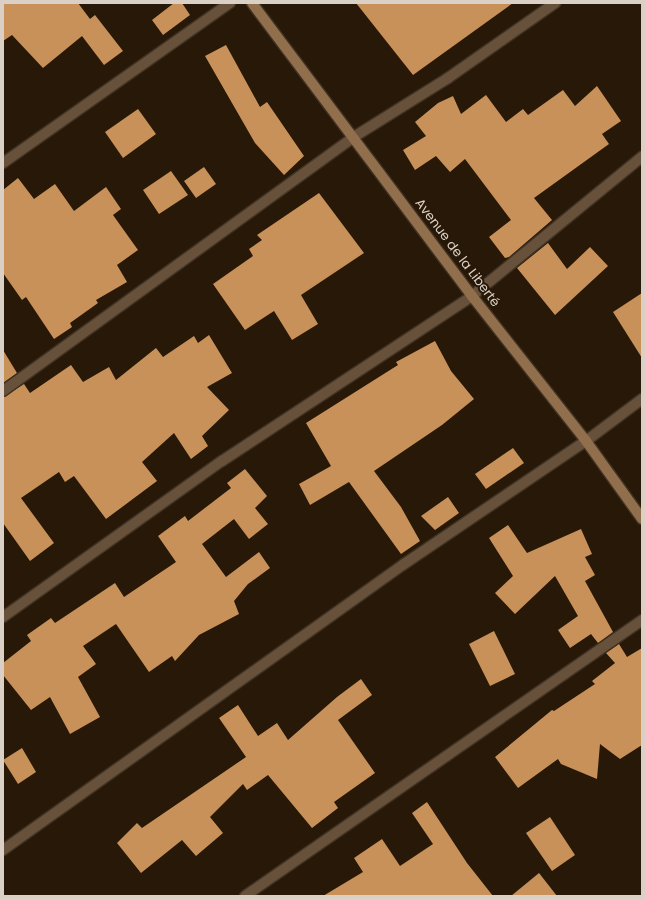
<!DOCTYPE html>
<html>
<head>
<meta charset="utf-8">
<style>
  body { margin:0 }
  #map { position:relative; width:645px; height:899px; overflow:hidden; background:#271808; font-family:Poppins,sans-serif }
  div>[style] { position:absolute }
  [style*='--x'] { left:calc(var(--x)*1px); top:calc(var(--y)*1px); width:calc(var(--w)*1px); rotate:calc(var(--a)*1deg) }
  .building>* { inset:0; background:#c89159 }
  .roads { filter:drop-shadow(1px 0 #403223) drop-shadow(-1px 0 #403223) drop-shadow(0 1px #403223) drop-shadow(0 -1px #403223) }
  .street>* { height:10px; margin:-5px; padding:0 5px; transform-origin:5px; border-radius:5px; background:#67513b }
  .secondary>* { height:10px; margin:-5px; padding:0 5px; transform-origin:5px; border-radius:5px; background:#926f4c }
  span { translate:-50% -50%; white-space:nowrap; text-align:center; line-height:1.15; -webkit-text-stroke:4px #271808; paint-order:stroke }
  .street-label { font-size:13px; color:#dad0c6 }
  .frame { position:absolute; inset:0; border:4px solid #dad0c6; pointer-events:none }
</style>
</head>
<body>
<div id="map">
  <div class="building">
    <div style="clip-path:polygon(3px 3px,78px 3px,90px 19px,95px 15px,123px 51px,104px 65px,82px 36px,43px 68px,12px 35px,3px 41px)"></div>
    <div style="clip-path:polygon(174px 3px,182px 3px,190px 15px,163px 35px,152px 20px)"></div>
    <div style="clip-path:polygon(356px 3px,513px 3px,413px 75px)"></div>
    <div style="clip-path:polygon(226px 45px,260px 107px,267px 102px,304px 156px,284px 175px,255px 143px,205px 56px)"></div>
    <div style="clip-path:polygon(597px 86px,621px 121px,602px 134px,609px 144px,534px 198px,552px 220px,509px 257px,505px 258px,489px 237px,511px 220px,465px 159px,450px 172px,436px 156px,415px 170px,403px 150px,426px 136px,415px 122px,438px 103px,453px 96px,461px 114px,486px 95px,506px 122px,523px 109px,528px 115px,563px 90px,575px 106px)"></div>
    <div style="clip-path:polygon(138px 109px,156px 134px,123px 158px,105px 132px)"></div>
    <div style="clip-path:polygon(204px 167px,216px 184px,196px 198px,184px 181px)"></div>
    <div style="clip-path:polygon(171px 171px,188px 195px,159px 214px,143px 190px)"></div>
    <div style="clip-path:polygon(18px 178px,34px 199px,55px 184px,74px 211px,106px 187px,121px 209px,113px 215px,138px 250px,117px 265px,127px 282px,96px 300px,98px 303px,70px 323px,72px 327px,54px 339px,26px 297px,22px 300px,3px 273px,3px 190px)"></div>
    <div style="clip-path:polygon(319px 193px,364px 253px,301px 295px,318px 324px,292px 340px,274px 311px,245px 330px,213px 284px,253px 256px,249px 249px,262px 240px,257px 235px)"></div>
    <div style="clip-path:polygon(548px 243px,567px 269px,590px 247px,608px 266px,555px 315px,517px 268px)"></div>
    <div style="clip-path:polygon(642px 293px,642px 358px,613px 312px)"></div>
    <div style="clip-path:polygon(209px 335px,232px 373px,207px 387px,229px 410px,202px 436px,208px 446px,191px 459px,174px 433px,142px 462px,157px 481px,106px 519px,74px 476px,65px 482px,59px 472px,21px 498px,54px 543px,30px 561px,3px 523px,3px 397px,24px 384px,30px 393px,71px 365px,83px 382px,109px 367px,116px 380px,156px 348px,163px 357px,194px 336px,198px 343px)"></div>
    <div style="clip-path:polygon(435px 341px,451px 371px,474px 399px,442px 425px,374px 471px,401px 507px,420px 541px,401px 554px,349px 482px,310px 505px,299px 484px,331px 466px,306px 423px,398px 365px,396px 362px)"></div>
    <div style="clip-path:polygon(3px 350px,17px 373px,3px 383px)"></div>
    <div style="clip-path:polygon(513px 448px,524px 463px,486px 489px,475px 474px)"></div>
    <div style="clip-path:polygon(245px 469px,267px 496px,255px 508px,268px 524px,249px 539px,234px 519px,202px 544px,226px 577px,259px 552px,270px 568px,248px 584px,234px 601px,239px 614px,199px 635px,175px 661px,172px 656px,149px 672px,116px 624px,83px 646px,96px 664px,78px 677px,100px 717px,70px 734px,50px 697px,31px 710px,3px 675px,3px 663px,31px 641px,27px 635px,51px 618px,55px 623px,115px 583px,124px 597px,176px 562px,158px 536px,185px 516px,188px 521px,231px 488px,227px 483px)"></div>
    <div style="clip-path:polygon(448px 497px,459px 513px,435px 530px,421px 516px)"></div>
    <div style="clip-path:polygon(508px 525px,527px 553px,581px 529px,592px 554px,585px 557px,595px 575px,585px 581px,613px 632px,598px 643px,591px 634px,570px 648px,558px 630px,578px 616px,555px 576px,515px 614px,495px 593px,513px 576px,489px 538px)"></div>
    <div style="clip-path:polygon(494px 631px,515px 674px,490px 686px,469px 644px)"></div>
    <div style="clip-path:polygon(619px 644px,627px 657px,642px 648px,642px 745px,620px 759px,600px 744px,597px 779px,561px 764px,558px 759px,518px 788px,495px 757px,552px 710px,554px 711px,595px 684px,592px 681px,615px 663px,606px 653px)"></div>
    <div style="clip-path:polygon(361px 679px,372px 695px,338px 720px,375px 773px,334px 802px,338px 808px,312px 828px,268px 775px,247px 790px,243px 784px,210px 817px,223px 833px,196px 856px,182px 840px,141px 873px,117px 843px,137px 823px,142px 828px,246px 757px,219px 718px,238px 705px,258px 736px,277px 723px,288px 740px,337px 697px)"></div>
    <div style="clip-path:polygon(22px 748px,36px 772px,18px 784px,3px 760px)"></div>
    <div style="clip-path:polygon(427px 802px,467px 863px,493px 896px,323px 896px,363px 872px,354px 858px,382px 839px,400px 866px,433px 844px,412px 813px)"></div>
    <div style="clip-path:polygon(550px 817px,575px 855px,552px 871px,526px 833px)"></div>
    <div style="clip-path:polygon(539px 873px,557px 896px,511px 896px)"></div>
  </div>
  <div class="roads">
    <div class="street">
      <div style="--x:3;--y:163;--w:278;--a:-35.2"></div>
      <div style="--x:3;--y:391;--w:431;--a:-35.9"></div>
      <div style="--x:352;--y:138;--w:113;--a:-32"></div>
      <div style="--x:448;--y:78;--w:131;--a:-35"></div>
      <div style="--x:3;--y:617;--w:269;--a:-35.5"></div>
      <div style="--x:222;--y:461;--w:300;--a:-33.4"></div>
      <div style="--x:472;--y:296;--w:220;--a:-39.3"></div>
      <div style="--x:3;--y:850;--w:493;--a:-35.5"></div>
      <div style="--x:404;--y:564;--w:220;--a:-34.1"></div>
      <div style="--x:586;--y:441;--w:70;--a:-36.9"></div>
      <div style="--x:245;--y:896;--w:484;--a:-34.8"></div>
    </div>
    <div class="secondary">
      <div style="--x:252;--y:3;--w:366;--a:53.1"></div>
      <div style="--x:472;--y:296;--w:184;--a:51.8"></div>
      <div style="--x:586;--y:441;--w:96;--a:54.3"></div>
    </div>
  </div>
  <div class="street-label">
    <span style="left:457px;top:253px;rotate:53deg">Avenue de la Liberté</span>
  </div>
  <div class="frame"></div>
</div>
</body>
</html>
